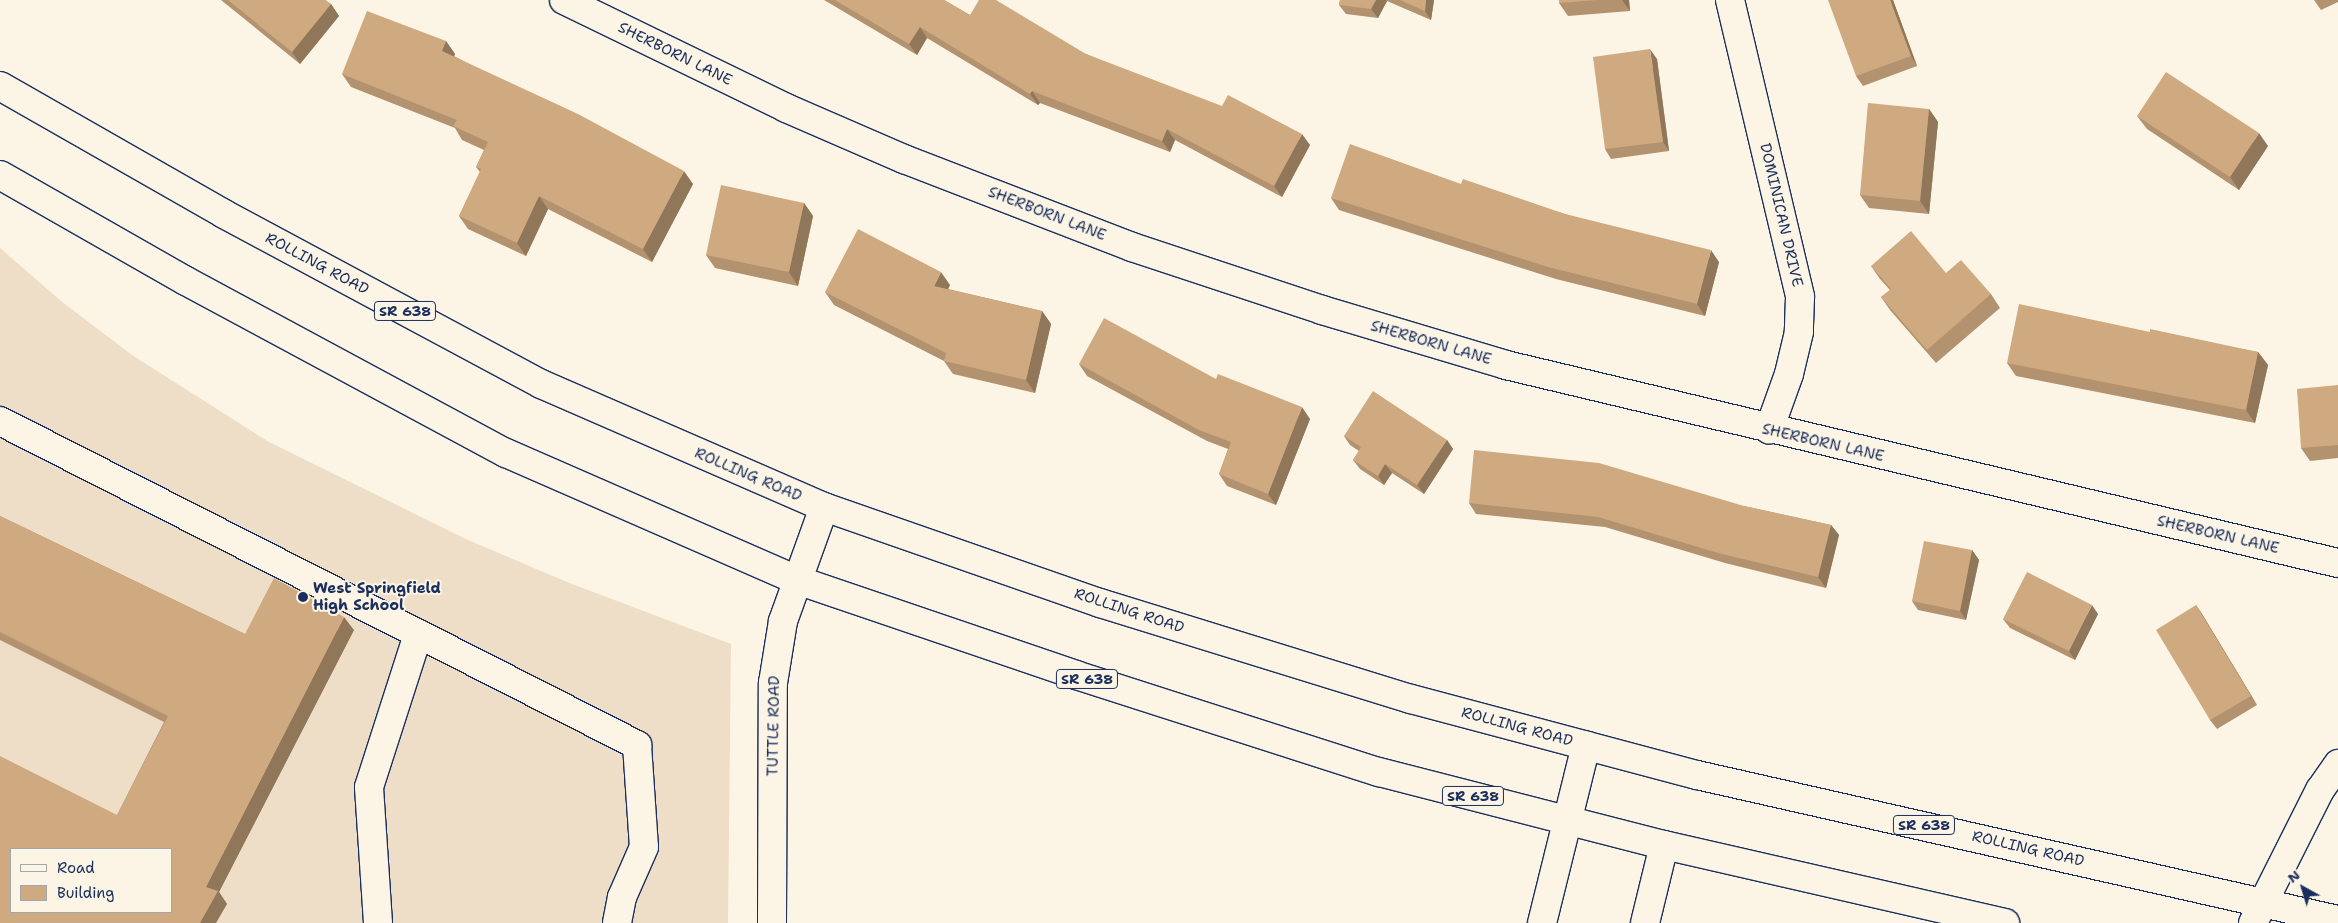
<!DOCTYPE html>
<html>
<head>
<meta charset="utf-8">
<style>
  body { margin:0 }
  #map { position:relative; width:2338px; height:923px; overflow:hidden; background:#fcf5e5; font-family:"Shantell Sans",sans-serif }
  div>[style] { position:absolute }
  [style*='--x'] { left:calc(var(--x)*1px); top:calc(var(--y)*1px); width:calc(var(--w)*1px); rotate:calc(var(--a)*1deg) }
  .built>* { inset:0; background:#eedec7 }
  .roads { filter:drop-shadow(1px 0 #1b2f5e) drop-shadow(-1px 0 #1b2f5e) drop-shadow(0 1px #1b2f5e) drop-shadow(0 -1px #1b2f5e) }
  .minor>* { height:28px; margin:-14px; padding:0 14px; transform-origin:14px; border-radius:14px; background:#fcf5e5 }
  .major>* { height:28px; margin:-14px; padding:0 14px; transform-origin:14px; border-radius:14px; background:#fcf5e5 }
  .wall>* { inset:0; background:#b2926f }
  .shaded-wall>* { inset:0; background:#91775a }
  .building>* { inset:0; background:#cfaa81 }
  .dots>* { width:14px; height:14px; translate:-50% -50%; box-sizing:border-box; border:2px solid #fcf5e5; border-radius:50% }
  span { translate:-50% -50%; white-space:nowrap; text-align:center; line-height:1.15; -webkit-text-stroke:4px #fcf5e5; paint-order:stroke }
  .shield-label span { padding:1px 4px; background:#fcf5e5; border:1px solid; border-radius:4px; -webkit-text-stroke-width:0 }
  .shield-label { font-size:14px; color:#1b2f5e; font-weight:700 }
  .street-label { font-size:15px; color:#1b2f5e }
  .poi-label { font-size:15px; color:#1b2f5e; font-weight:700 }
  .left { translate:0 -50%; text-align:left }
  .legend { position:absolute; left:10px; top:848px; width:162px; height:65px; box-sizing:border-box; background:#fcf5e5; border:1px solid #a2a6af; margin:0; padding:6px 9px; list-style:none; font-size:15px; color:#1b2f5e }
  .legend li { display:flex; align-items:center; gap:10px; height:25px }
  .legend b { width:25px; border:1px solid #a2a6af }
  .north { position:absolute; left:2278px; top:863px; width:50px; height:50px; -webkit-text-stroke:4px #fcf5e5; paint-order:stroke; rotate:321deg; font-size:14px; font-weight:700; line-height:20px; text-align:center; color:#1b2f5e }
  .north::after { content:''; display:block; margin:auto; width:18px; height:22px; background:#1b2f5e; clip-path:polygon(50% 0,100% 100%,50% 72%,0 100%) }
</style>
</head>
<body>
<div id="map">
  <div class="built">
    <div style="clip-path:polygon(evenodd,0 248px,61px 301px,132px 355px,269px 442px,468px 540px,572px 584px,731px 644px,728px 923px,0 923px,0 248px,11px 849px,171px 849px,171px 912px,11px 912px,11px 849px)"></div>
  </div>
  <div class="roads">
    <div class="minor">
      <div style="--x:564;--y:0;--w:247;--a:25.9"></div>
      <div style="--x:786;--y:108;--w:129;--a:23.4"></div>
      <div style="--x:904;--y:159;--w:244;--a:21.1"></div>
      <div style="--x:1132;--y:247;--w:200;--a:18.3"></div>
      <div style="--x:1322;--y:310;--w:192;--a:16.6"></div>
      <div style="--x:1506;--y:365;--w:855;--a:13.39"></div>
      <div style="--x:1730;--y:0;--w:305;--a:76.7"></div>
      <div style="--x:1800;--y:297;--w:35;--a:92"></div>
      <div style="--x:1799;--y:332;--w:43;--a:103.4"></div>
      <div style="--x:1789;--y:374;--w:59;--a:109.7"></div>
      <div style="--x:0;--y:421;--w:715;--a:26.96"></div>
      <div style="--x:637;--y:745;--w:102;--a:86.1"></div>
      <div style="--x:644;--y:847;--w:55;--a:113.7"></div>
      <div style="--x:622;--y:897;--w:26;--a:101"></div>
      <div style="--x:378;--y:923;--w:136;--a:-93.8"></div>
      <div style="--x:369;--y:787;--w:161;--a:-72.2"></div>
      <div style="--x:772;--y:923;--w:240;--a:-89.8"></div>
      <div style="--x:773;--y:683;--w:63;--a:-80.8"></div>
      <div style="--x:783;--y:621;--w:121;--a:-70.2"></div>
      <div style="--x:1542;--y:923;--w:183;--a:-76.1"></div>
      <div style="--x:1645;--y:923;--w:80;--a:-76.3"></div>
      <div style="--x:2253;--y:923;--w:149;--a:-63.3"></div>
      <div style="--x:2320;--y:790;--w:32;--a:-55"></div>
    </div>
    <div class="major">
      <div style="--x:0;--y:86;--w:258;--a:29.7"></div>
      <div style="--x:224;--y:214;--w:360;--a:28.2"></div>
      <div style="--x:541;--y:384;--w:309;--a:23.5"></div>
      <div style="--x:824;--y:507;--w:292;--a:19.2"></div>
      <div style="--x:1100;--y:603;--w:325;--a:17.2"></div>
      <div style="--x:1411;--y:699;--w:296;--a:14.9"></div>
      <div style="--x:1697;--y:775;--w:657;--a:12.75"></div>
      <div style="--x:0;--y:175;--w:214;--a:29.7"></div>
      <div style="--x:186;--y:281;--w:363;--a:28.3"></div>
      <div style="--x:506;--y:453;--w:318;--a:23.6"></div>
      <div style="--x:797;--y:580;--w:295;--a:18.8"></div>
      <div style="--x:1076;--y:675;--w:318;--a:17.8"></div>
      <div style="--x:1379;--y:772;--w:294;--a:14.4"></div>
      <div style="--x:1664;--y:845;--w:350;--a:12.9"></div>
    </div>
  </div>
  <div class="wall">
    <div style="clip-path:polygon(221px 0,325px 0,331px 4px,339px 16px,300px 64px)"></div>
    <div style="clip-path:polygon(824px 0,944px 0,970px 15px,1086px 54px,1310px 145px,1282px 197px,1175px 140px,1170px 152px,1040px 103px,1038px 105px,927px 38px,917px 55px)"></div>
    <div style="clip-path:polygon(1340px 0,1434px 0,1431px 20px,1387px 1px,1378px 18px,1346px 14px,1339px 5px)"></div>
    <div style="clip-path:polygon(1559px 0,1629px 0,1630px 11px,1568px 16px,1559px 3px)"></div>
    <div style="clip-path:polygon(1893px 0,1917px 66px,1863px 86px,1856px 76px)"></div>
    <div style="clip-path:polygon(2314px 0,2338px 0,2338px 2px,2321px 10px)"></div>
    <div style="clip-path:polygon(446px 41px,455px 54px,454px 56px,693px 184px,652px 262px,548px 209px,526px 256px,468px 229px,459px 216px,480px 172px,476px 167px,484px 150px,462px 140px,455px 128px,351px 87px,342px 74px)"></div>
    <div style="clip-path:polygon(1657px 59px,1669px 151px,1611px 159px,1605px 149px)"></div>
    <div style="clip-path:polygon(1929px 109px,1938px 122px,1929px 214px,1869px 208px,1860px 195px)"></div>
    <div style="clip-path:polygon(2137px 116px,2268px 146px,2239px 190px,2147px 129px)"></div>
    <div style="clip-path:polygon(1461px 184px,1565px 214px,1719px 262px,1705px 316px,1556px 279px,1339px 210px,1331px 198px)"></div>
    <div style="clip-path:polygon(804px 203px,813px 216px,798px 286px,715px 268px,706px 255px)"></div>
    <div style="clip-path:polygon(1871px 266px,1991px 294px,2000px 308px,1936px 363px,1890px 310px,1881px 297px,1890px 290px,1880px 279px)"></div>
    <div style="clip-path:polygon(950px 285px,948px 289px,1042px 311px,1051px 324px,1035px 393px,953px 374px,944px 361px,834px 305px,825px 292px)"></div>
    <div style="clip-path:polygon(2150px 332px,2258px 352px,2268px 365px,2255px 423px,2016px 376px,2007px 363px)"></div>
    <div style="clip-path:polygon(1079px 364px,1216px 379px,1310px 419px,1276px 505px,1227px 486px,1219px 474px,1228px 449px,1207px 441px,1087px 376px)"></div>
    <div style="clip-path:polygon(2338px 385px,2338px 458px,2310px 461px,2301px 448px)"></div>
    <div style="clip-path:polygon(1344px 436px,1447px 440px,1453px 449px,1424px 494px,1392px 473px,1384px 485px,1360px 469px,1353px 460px,1359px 451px,1350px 445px)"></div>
    <div style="clip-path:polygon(1469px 503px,1744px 506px,1831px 525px,1839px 535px,1826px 588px,1725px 563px,1605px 527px,1476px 514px)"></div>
    <div style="clip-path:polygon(0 516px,245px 634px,354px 630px,219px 892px,227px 904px,117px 815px,164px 722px,0 640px)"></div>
    <div style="clip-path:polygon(1972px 550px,1979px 560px,1966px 620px,1918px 610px,1912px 601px)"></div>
    <div style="clip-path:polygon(2196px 605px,2202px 614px,2257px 705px,2217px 729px,2210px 720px)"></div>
    <div style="clip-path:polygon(2098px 614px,2075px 660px,2010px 628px,2003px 619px)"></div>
  </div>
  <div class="shaded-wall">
    <div style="clip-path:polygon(1376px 0,1386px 0,1387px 1px,1378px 18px,1371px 9px)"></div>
    <div style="clip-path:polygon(1426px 0,1434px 0,1431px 20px,1425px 11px)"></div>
    <div style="clip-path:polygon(1622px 0,1629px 0,1630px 11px)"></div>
    <div style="clip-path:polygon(1890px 0,1893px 0,1917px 66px,1911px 56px)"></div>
    <div style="clip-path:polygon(331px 4px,339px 16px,300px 64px,292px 52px)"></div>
    <div style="clip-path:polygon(920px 27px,927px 38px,917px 55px,909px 44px)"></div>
    <div style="clip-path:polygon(446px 41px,455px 54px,451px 64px,442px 51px)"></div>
    <div style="clip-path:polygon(1650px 49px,1657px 59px,1669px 151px,1663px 142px)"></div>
    <div style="clip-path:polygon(1032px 91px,1040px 103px,1038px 105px,1030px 94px)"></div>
    <div style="clip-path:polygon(1929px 109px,1938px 122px,1929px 214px,1920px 201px)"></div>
    <div style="clip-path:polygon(1167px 129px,1175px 140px,1170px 152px,1162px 141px)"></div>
    <div style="clip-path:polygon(2259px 133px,2268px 146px,2239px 190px,2230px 177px)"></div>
    <div style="clip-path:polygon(1302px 134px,1310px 145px,1282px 197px,1274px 186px)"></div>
    <div style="clip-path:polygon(684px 171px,693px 184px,652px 262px,643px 249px)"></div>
    <div style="clip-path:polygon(539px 196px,548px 209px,526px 256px,517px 243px)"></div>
    <div style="clip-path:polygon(804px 203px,813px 216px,798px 286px,789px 272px)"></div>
    <div style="clip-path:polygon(1711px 250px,1719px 262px,1705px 316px,1697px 304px)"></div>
    <div style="clip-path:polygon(941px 272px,950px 285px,943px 299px,934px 286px)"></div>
    <div style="clip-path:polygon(1042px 311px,1051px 324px,1035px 393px,1026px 380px)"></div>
    <div style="clip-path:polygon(2258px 352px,2268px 365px,2255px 423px,2246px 410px)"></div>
    <div style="clip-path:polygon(1302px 407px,1310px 419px,1276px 505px,1268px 494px)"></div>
    <div style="clip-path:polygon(1447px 440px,1453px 449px,1424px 494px,1417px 485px)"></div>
    <div style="clip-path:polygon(1385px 464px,1392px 473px,1384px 485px,1378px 476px)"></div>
    <div style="clip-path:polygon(1831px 525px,1839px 535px,1826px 588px,1818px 577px)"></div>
    <div style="clip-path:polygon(1972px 550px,1979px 560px,1966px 620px,1960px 611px)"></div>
    <div style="clip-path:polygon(2092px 605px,2098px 614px,2075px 660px,2069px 651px)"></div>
    <div style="clip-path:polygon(2196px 605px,2202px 614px,2257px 705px,2251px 696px)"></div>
    <div style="clip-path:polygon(344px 617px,354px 630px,219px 892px,227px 904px,216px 923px,200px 923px,206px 887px)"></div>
  </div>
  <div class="building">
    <div style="clip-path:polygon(228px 0,325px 0,331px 4px,292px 52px)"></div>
    <div style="clip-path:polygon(835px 0,944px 0,970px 15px,979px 0,996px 0,1086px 54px,1222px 106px,1228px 95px,1302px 134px,1274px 186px,1167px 129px,1162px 141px,1032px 91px,1030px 94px,920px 27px,909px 44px)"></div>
    <div style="clip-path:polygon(1340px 0,1376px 0,1371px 9px,1339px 5px)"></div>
    <div style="clip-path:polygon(1400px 0,1426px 0,1425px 11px)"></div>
    <div style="clip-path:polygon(1559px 0,1597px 0,1559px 3px)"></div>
    <div style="clip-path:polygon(1828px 0,1890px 0,1911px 56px,1856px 76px)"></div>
    <div style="clip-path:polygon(367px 11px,446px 41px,442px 51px,578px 114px,684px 171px,643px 249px,539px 196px,517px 243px,459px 216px,481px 169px,476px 167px,488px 142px,453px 126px,457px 120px,342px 74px)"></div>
    <div style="clip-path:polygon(1650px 49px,1663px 142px,1605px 149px,1593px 57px)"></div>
    <div style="clip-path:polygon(2166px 72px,2259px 133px,2230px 177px,2137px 116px)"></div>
    <div style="clip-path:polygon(1868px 103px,1929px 109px,1920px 201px,1860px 195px)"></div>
    <div style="clip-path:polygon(1350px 144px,1461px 184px,1463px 179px,1565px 214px,1711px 250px,1697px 304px,1548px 267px,1331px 198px)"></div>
    <div style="clip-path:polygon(721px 185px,804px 203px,789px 272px,706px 255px)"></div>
    <div style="clip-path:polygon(858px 229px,941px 272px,934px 286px,1042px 311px,1026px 380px,944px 361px,946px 353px,825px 292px)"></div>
    <div style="clip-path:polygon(1911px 231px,1946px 273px,1961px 260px,1991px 294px,1927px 350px,1881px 297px,1891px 289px,1871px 266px)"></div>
    <div style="clip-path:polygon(2019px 304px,2150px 332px,2150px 329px,2258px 352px,2246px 410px,2007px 363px)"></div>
    <div style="clip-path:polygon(1104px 318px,1216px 379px,1218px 374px,1302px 407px,1268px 494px,1219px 474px,1231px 442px,1199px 430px,1079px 364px)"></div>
    <div style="clip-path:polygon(2338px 385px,2338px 445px,2301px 448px,2297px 389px)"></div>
    <div style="clip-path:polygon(1373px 391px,1447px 440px,1417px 485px,1385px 464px,1378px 476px,1353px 460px,1361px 447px,1344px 436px)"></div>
    <div style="clip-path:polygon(1474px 450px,1599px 463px,1744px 506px,1831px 525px,1818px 577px,1718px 553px,1598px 517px,1469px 503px)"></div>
    <div style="clip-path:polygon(evenodd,0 516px,245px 634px,274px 578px,344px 617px,206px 887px,218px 891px,200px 923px,0 923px,0 756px,117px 815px,168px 716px,0 632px,0 516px,11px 849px,171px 849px,171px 912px,11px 912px,11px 849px)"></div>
    <div style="clip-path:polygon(1924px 541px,1972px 550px,1960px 611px,1912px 601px)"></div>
    <div style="clip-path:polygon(2027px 572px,2092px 605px,2069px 651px,2003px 619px)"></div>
    <div style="clip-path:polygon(2196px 605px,2251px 696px,2210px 720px,2156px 630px)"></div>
  </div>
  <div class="dots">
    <div style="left:303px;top:597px;background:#1b2f5e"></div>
  </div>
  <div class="shield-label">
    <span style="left:405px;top:311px">SR 638</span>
    <span style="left:1087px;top:679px">SR 638</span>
    <span style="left:1473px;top:796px">SR 638</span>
    <span style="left:1924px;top:825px">SR 638</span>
  </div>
  <div class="street-label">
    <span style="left:675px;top:54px;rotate:26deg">SHERBORN LANE</span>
    <span style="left:1047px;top:214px;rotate:21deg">SHERBORN LANE</span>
    <span style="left:1781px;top:215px;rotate:77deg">DOMINICAN DRIVE</span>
    <span style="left:317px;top:264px;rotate:28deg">ROLLING ROAD</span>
    <span style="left:1431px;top:343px;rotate:16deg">SHERBORN LANE</span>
    <span style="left:1823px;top:443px;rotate:13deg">SHERBORN LANE</span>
    <span style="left:748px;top:475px;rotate:23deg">ROLLING ROAD</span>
    <span style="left:2218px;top:535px;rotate:13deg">SHERBORN LANE</span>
    <span style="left:1129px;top:611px;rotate:18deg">ROLLING ROAD</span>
    <span style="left:774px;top:726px;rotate:-89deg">TUTTLE ROAD</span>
    <span style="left:1517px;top:727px;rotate:15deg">ROLLING ROAD</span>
    <span style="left:2028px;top:849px;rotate:13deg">ROLLING ROAD</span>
  </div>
  <div class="poi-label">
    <span class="left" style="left:313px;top:597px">West Springfield<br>High School</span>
  </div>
  <ul class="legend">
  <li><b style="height:6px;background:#fcf5e5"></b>Road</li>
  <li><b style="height:14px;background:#cfaa81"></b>Building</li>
  </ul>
  <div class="north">N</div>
</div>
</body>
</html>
